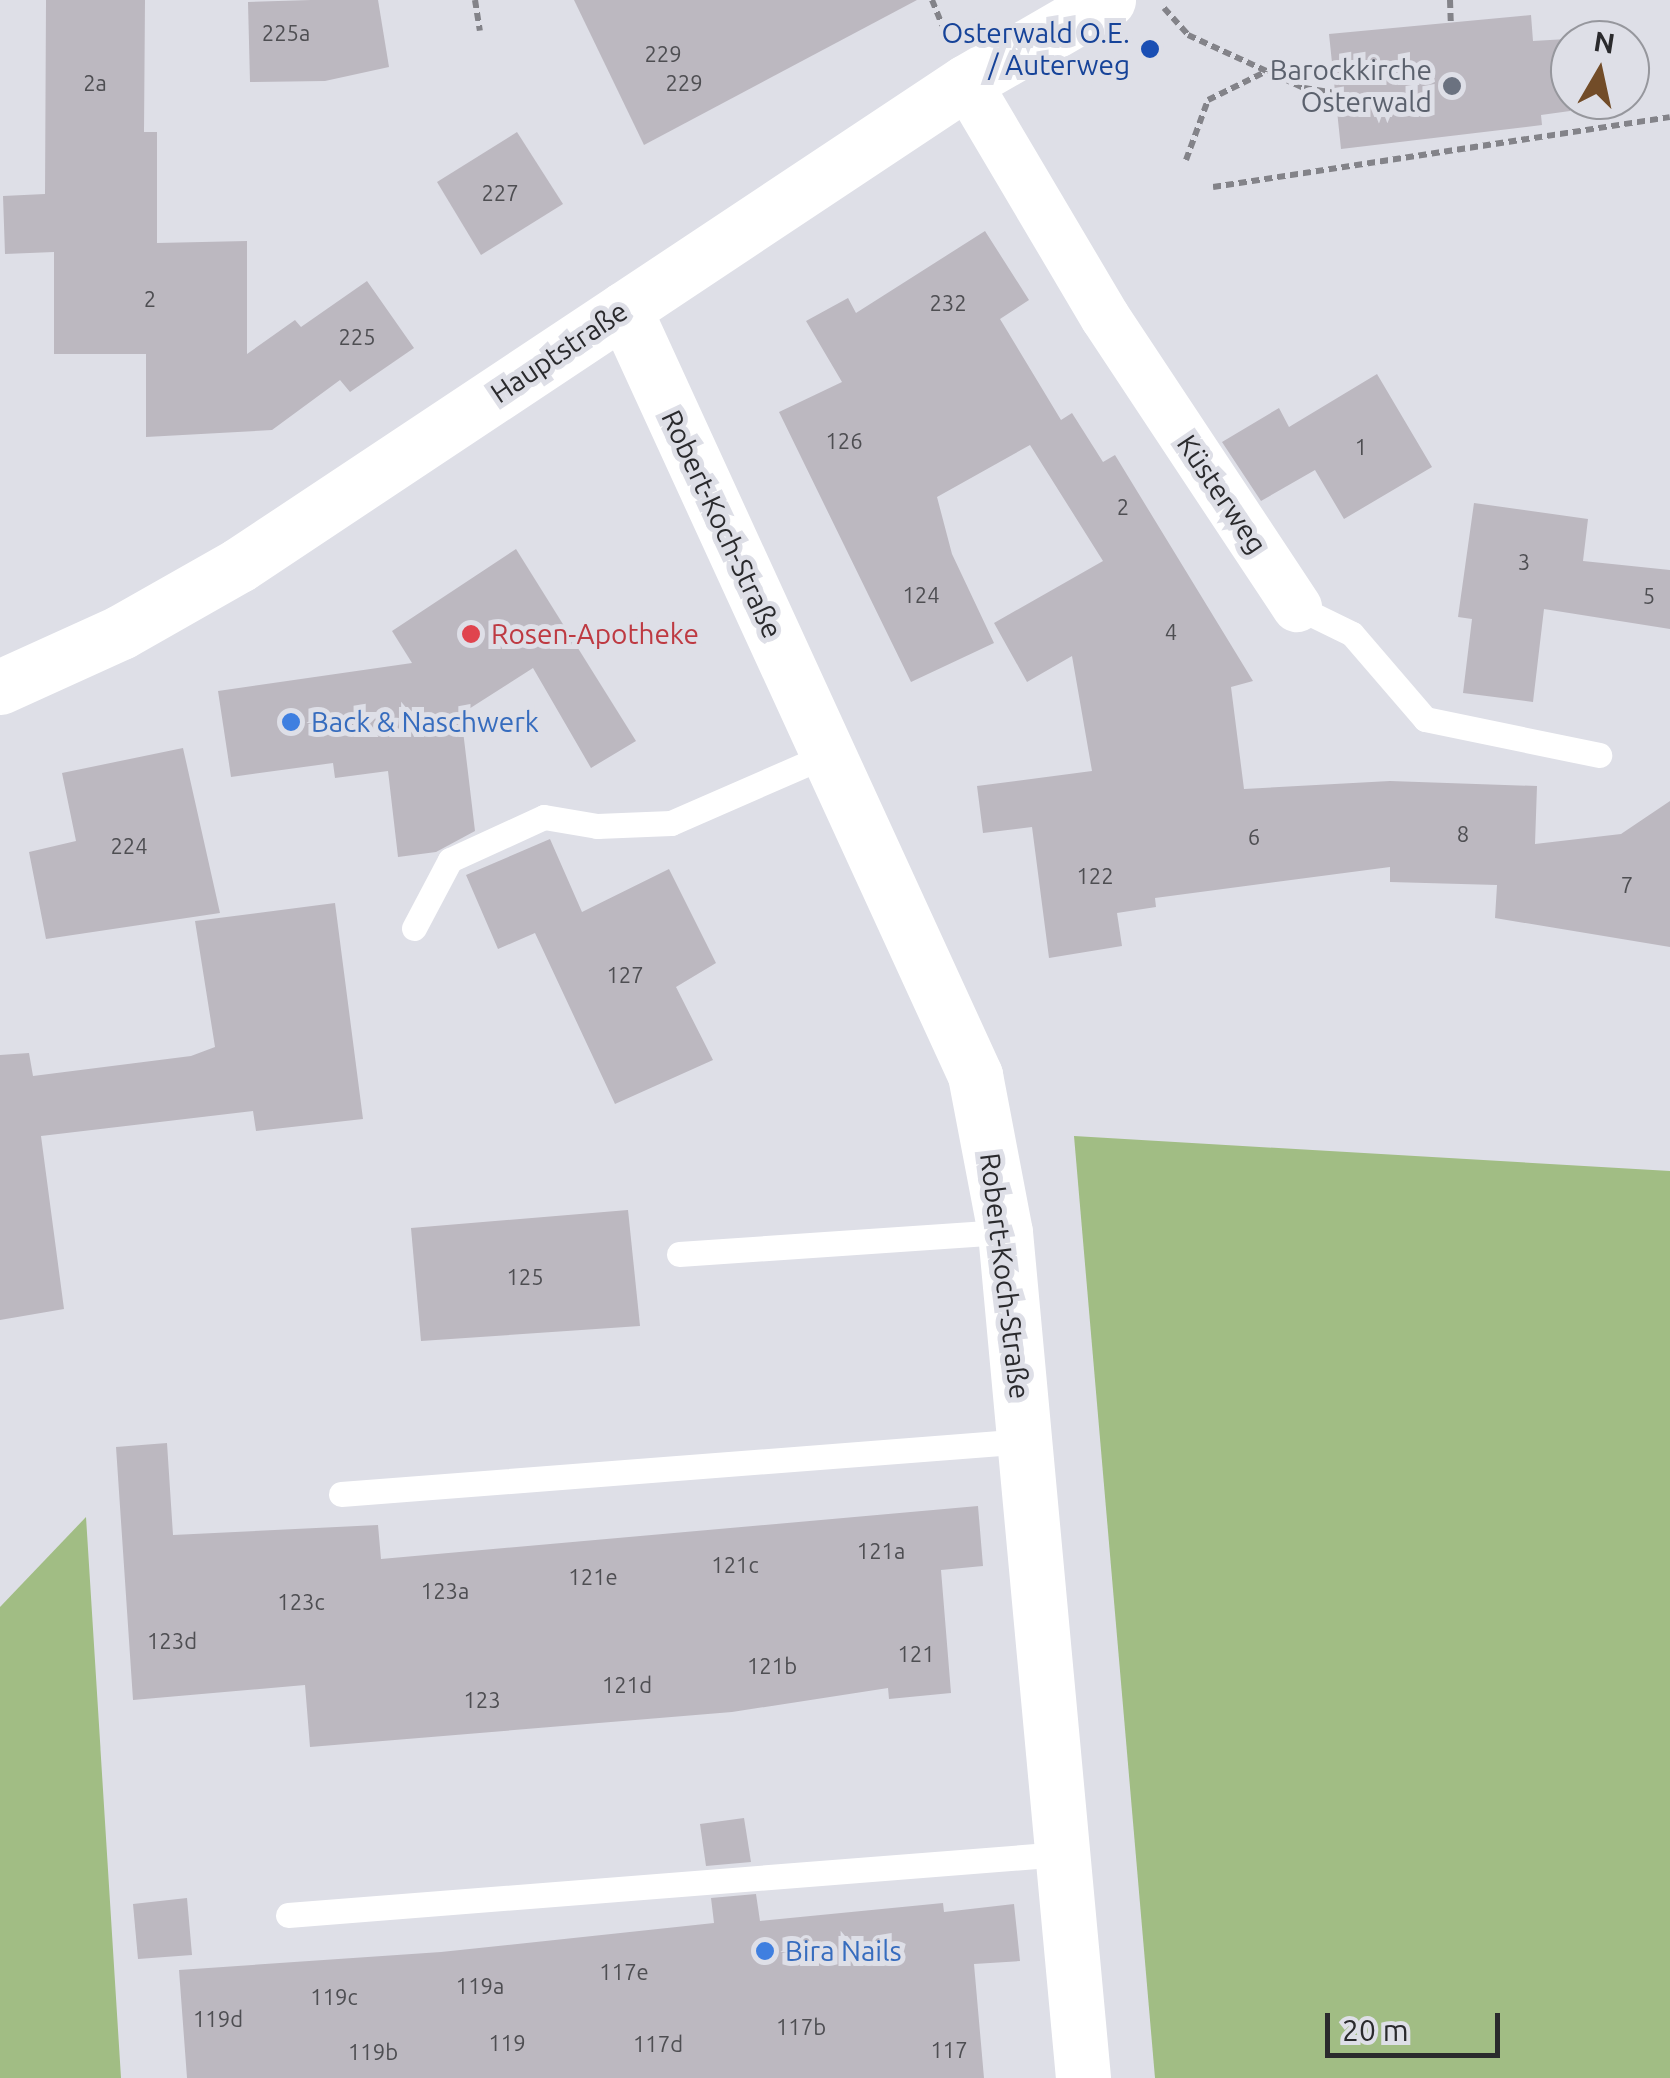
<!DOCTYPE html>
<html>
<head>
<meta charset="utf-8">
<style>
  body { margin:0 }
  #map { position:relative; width:1670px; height:2078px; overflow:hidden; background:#dedfe7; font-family:Ubuntu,sans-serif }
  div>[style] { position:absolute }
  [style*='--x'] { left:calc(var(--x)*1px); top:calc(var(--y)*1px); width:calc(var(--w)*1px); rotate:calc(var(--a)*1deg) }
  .green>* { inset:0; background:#a1bd84 }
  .building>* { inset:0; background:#bcb8c0 }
  .path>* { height:6px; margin-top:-3px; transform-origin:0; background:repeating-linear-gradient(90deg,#838389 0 8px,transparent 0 13px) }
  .service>* { height:25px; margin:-12.5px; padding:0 12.5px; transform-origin:12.5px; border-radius:12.5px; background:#fff }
  .minor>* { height:50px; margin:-25px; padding:0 25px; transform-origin:25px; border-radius:25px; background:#fff }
  .tertiary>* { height:55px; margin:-27.5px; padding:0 27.5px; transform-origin:27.5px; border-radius:27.5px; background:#fff }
  .dots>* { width:28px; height:28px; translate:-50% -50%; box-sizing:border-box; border:5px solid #dedfe7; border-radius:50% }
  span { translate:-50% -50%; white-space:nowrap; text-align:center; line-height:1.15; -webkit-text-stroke:10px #dedfe7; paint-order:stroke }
  .number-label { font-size:22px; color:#4e4e52 }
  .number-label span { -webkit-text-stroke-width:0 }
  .transit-label { font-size:28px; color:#164399 }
  .right { translate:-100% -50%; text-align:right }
  .worship-label { font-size:28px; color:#5b616d }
  .street-label { font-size:28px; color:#2a2a2d }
  .health-label { font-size:28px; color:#be3a42 }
  .left { translate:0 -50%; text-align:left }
  .shop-label { font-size:28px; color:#366cbe }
  .north { position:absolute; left:1550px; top:20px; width:100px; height:100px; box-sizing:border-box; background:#dedfe7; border:2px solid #96979d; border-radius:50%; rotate:9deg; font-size:28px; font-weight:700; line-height:40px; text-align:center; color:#2a2a2d }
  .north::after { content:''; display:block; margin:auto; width:35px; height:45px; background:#724c28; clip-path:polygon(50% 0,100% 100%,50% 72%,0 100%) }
  .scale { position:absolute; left:1325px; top:2013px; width:175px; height:45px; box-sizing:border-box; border:5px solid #2a2a2d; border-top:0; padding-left:12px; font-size:30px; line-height:35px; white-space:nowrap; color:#2a2a2d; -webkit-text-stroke:8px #dedfe7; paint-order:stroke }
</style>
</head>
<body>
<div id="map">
  <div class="green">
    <div style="clip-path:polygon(1074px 1136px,1670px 1171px,1670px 2078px,1155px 2078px)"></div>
    <div style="clip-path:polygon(86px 1517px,121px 2078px,0 2078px,0 1607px)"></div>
  </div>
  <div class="building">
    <div style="clip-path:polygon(46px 0,145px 0,144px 132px,157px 132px,157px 243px,247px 241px,247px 354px,295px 320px,301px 327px,367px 281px,414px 348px,350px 392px,340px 380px,272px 430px,146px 437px,146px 354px,54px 354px,54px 252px,5px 254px,3px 196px,45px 194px)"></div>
    <div style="clip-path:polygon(311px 0,378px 0,389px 67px,325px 81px,250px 82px,248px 2px)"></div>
    <div style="clip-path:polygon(574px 0,917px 0,644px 145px)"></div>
    <div style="clip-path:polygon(1531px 15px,1533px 41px,1567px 39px,1570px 111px,1541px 115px,1542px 125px,1341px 149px,1329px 34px)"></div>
    <div style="clip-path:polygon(517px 132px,563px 204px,481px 255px,437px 182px)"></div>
    <div style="clip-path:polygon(985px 231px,1029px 300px,1000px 319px,1061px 420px,1072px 413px,1103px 462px,1115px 455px,1253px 681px,1231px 687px,1244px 789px,1390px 781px,1537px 786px,1535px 844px,1621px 834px,1670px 801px,1670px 947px,1495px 918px,1497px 885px,1390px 882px,1390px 867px,1155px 898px,1156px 907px,1117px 913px,1122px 946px,1049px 958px,1032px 827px,983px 833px,977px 786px,1092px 771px,1072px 656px,1027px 682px,994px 623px,1103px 561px,1030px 445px,937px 497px,952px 554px,994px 643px,911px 682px,779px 412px,842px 382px,806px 321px,848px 298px,856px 313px)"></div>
    <div style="clip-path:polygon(1377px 374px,1432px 467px,1344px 519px,1315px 470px,1261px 501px,1222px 442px,1279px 408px,1289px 427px)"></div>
    <div style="clip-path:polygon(1474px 503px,1588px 519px,1583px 561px,1670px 570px,1670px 629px,1544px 609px,1533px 702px,1463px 693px,1472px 619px,1458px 617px)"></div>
    <div style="clip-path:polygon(516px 549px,636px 741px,591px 768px,533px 668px,461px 714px,475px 831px,436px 852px,398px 857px,388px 771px,335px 778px,333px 763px,231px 777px,218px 691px,412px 663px,392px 631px)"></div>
    <div style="clip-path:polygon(183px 748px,220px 913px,46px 939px,29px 852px,76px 841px,62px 773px)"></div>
    <div style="clip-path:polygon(550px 839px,582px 912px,669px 869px,716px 963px,676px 987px,713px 1060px,615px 1104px,535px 933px,498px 949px,466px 875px)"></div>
    <div style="clip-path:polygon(335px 903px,363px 1119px,256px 1131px,253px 1111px,41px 1136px,64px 1309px,0 1320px,0 1055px,29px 1053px,33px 1076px,191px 1056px,215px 1047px,195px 921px)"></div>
    <div style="clip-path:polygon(628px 1210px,640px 1326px,421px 1341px,411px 1228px)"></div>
    <div style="clip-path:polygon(167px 1443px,173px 1535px,378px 1525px,381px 1559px,978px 1506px,983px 1566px,941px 1570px,951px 1693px,889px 1699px,888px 1688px,732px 1712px,310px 1747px,305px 1685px,133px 1700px,116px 1447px)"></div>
    <div style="clip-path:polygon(744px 1818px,751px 1862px,706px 1866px,700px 1824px)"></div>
    <div style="clip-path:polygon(756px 1894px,760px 1921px,943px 1903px,944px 1912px,1014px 1904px,1020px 1961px,974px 1964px,984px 2078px,187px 2078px,179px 1970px,441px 1952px,714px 1923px,711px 1898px)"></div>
    <div style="clip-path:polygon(187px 1898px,192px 1955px,138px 1959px,133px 1904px)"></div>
  </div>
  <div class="path">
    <div style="--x:475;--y:0;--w:31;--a:81"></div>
    <div style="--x:932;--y:0;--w:32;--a:68"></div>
    <div style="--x:1450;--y:0;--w:25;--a:88"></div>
    <div style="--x:1164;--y:8;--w:36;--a:48"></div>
    <div style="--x:1188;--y:35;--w:128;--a:24.6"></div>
    <div style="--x:1304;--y:88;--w:30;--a:9"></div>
    <div style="--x:1186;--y:160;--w:64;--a:-69.9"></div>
    <div style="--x:1208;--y:100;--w:66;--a:-26.2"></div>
    <div style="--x:1213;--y:187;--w:462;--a:-8.7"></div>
  </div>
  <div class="service">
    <div style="--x:1297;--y:607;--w:61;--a:26.1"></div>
    <div style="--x:1352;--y:634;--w:112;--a:49.3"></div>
    <div style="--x:1425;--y:719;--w:178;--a:11.7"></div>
    <div style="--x:414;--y:928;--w:77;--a:-62.1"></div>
    <div style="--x:450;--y:860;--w:103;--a:-24.6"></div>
    <div style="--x:544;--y:817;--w:54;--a:9.6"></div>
    <div style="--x:597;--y:826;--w:74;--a:-2.3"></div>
    <div style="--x:671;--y:823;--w:170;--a:-23.6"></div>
    <div style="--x:679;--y:1254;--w:327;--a:-3.9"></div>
    <div style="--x:341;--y:1494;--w:686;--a:-4.43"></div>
    <div style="--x:288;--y:1915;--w:776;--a:-4.51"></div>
  </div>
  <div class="minor">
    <div style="--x:966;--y:82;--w:273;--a:59.4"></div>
    <div style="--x:1105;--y:317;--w:348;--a:56.5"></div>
  </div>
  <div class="tertiary">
    <div style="--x:624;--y:309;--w:843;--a:65.38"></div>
    <div style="--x:975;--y:1075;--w:160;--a:79.2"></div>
    <div style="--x:1005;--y:1232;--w:850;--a:84.73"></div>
    <div style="--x:0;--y:687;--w:133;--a:-24.4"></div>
    <div style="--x:121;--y:632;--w:136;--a:-29.6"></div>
    <div style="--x:239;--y:565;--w:873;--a:-33.6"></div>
    <div style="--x:966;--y:82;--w:164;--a:-30"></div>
  </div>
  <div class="dots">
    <div style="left:1150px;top:49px;background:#1a4fb4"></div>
    <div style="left:1452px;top:86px;background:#6b7280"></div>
    <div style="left:471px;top:634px;background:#e0444e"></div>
    <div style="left:291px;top:722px;background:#3f7fe0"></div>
    <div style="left:765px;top:1951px;background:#3f7fe0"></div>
  </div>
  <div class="number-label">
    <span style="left:286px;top:33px">225a</span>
    <span style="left:663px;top:54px">229</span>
    <span style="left:95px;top:83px">2a</span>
    <span style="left:684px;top:83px">229</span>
    <span style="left:500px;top:193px">227</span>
    <span style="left:150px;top:299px">2</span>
    <span style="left:948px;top:303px">232</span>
    <span style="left:357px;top:337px">225</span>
    <span style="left:844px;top:441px">126</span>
    <span style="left:1361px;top:447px">1</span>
    <span style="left:1123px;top:507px">2</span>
    <span style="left:1524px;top:562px">3</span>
    <span style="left:921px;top:595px">124</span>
    <span style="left:1649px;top:596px">5</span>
    <span style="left:1171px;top:632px">4</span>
    <span style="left:1463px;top:834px">8</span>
    <span style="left:1254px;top:837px">6</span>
    <span style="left:129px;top:846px">224</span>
    <span style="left:1095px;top:876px">122</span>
    <span style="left:1627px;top:885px">7</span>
    <span style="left:625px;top:975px">127</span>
    <span style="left:525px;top:1277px">125</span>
    <span style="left:881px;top:1551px">121a</span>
    <span style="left:735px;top:1565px">121c</span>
    <span style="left:593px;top:1577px">121e</span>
    <span style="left:445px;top:1591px">123a</span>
    <span style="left:301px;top:1602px">123c</span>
    <span style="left:172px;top:1641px">123d</span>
    <span style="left:916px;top:1654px">121</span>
    <span style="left:772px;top:1666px">121b</span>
    <span style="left:627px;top:1685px">121d</span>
    <span style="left:482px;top:1700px">123</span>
    <span style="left:624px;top:1972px">117e</span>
    <span style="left:480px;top:1986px">119a</span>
    <span style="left:334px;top:1997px">119c</span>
    <span style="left:218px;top:2019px">119d</span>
    <span style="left:801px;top:2027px">117b</span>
    <span style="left:507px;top:2043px">119</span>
    <span style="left:658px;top:2044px">117d</span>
    <span style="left:949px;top:2050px">117</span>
    <span style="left:373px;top:2052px">119b</span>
  </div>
  <div class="transit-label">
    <span class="right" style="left:1130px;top:49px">Osterwald O.E.<br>/ Auterweg</span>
  </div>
  <div class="worship-label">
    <span class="right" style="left:1432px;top:86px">Barockkirche<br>Osterwald</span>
  </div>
  <div class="street-label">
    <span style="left:559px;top:352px;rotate:-34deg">Hauptstraße</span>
    <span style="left:1222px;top:494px;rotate:56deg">Küsterweg</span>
    <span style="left:722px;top:524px;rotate:65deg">Robert-Koch-Straße</span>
    <span style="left:1005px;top:1276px;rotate:83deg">Robert-Koch-Straße</span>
  </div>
  <div class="health-label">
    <span class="left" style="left:491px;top:634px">Rosen-Apotheke</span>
  </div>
  <div class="shop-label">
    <span class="left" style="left:311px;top:722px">Back &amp; Naschwerk</span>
    <span class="left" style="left:785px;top:1951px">Bira Nails</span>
  </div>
  <div class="north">N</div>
  <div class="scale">20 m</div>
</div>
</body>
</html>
